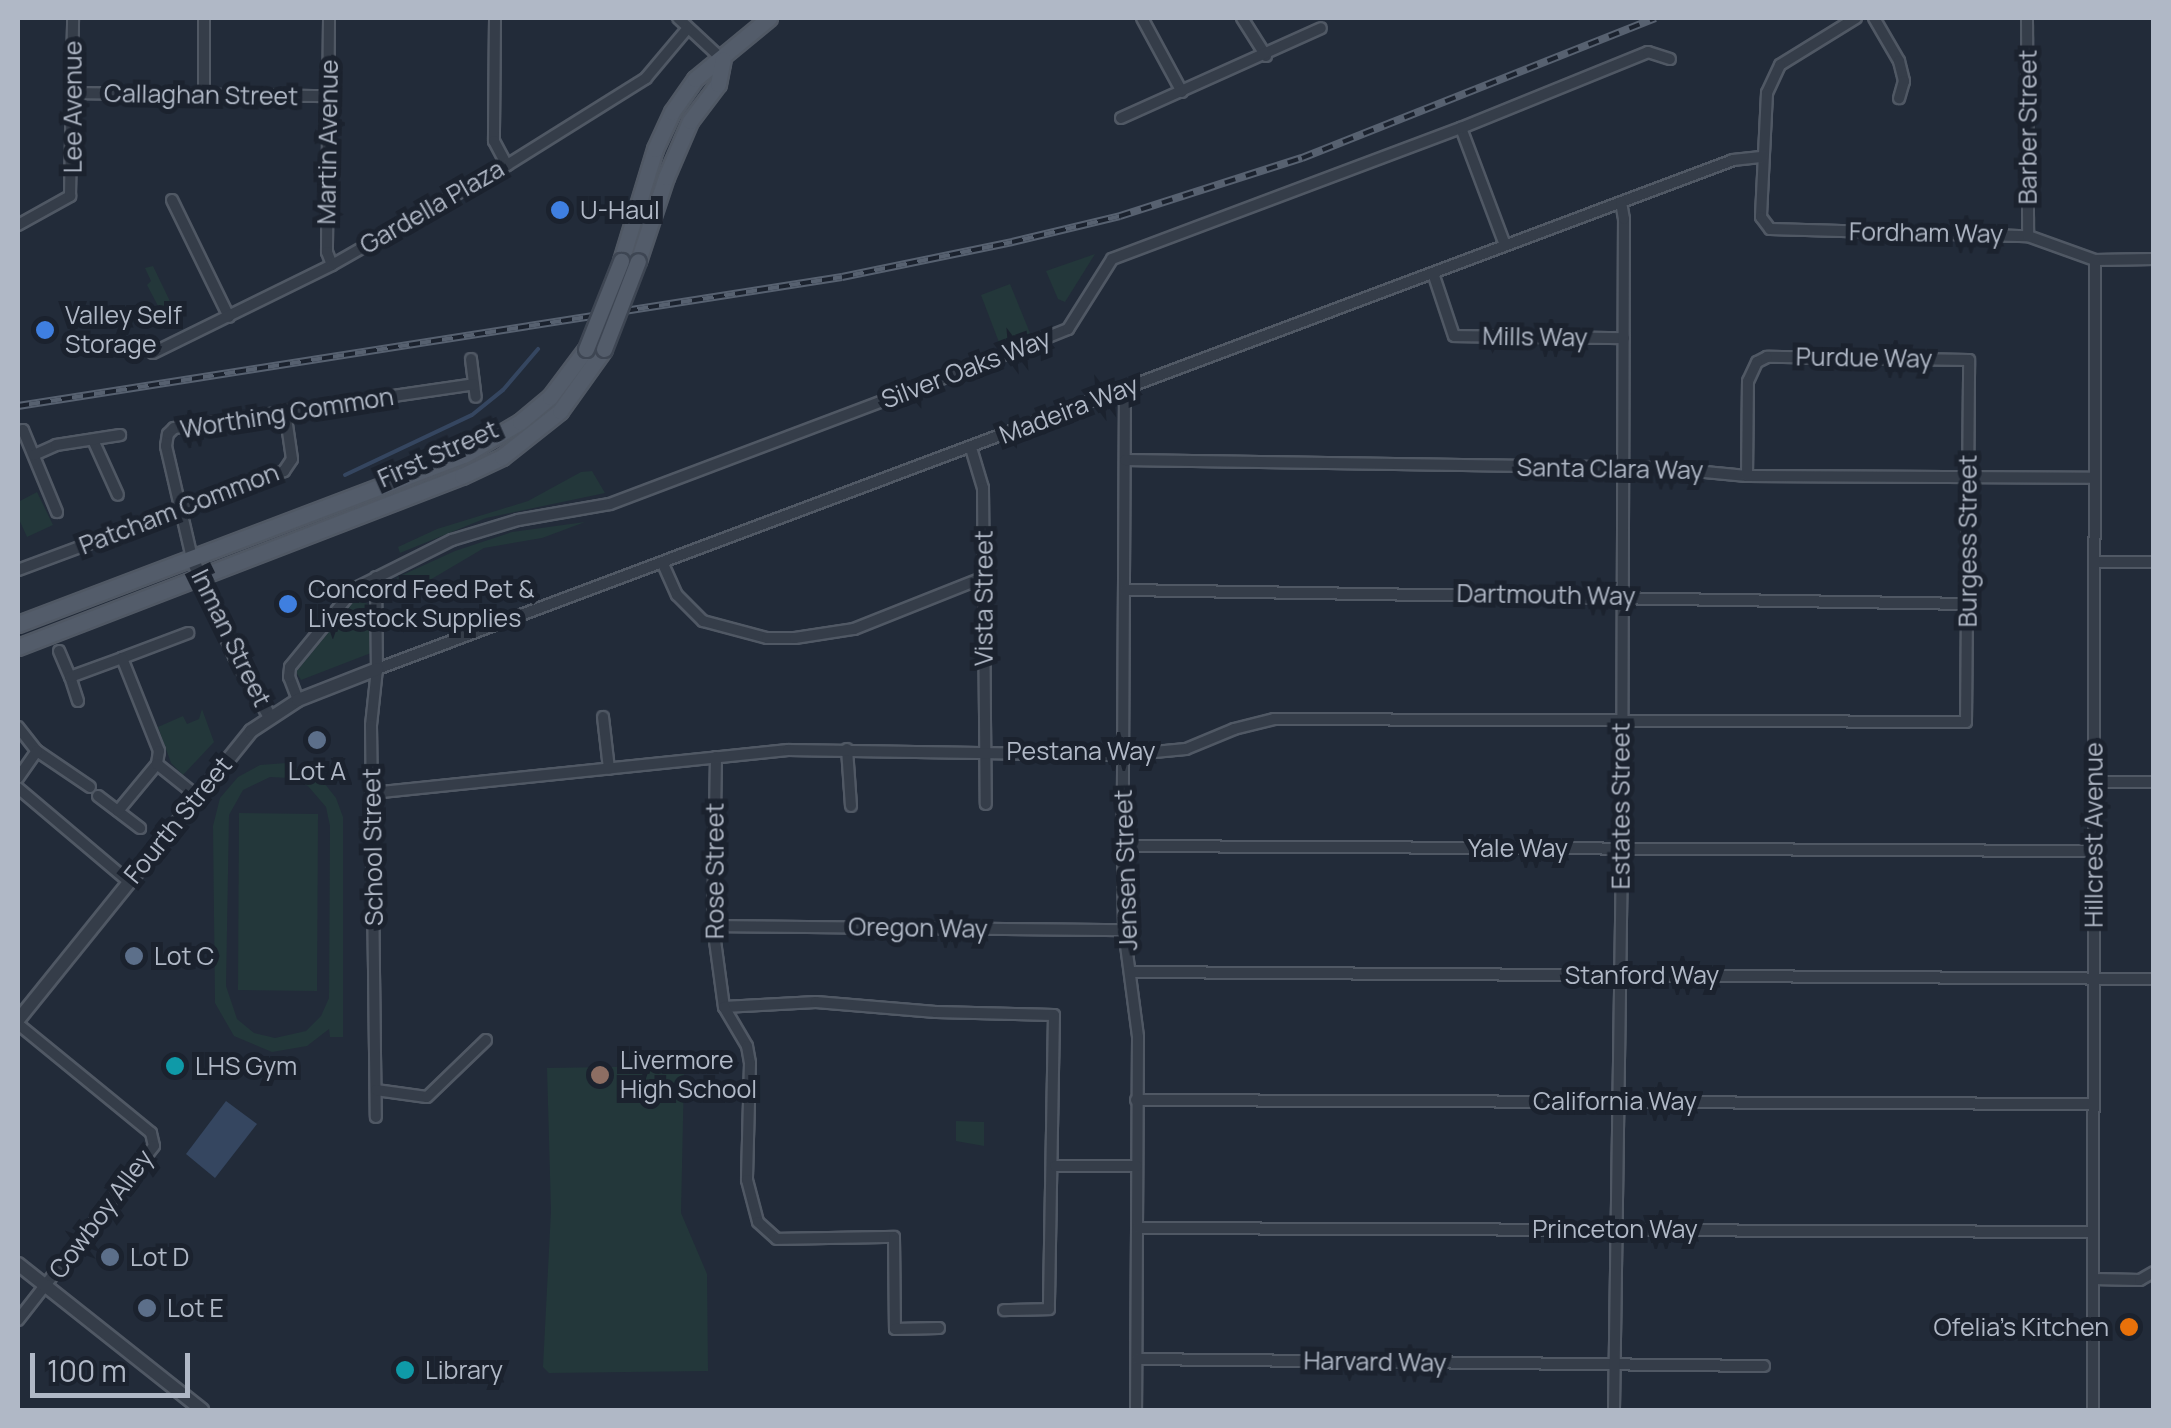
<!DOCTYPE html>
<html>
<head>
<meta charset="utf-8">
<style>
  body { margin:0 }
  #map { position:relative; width:2171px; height:1428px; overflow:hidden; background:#222b39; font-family:Manrope,sans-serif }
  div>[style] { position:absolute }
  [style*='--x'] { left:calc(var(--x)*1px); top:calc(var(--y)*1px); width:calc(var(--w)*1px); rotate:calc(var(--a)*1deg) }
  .green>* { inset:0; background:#23373a }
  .water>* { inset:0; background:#354660 }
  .stream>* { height:4px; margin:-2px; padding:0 2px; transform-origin:2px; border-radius:2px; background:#354660 }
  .roads { filter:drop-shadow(2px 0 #505864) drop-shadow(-2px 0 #505864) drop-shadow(0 2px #505864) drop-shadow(0 -2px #505864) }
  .minor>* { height:10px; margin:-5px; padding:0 5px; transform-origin:5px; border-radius:5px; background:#353d49 }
  .tertiary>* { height:12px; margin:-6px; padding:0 6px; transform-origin:6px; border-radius:6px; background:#353d49 }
  .primary>* { height:15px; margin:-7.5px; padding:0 7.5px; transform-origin:7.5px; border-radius:7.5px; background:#535c6a }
  .rail>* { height:8px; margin-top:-4px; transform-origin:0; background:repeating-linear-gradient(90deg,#1b222e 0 11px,#576170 0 22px); box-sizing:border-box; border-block:2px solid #576170 }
  .bridges { filter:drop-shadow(2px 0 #3e4653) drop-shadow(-2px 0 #3e4653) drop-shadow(0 2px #3e4653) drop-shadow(0 -2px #3e4653) }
  .primary-bridge>* { height:15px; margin:-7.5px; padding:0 7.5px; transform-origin:7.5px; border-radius:7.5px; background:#535c6a }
  .dots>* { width:28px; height:28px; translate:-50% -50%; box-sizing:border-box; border:5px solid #1b222e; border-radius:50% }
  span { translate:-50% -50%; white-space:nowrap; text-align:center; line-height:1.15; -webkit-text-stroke:10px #1b222e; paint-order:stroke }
  .street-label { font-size:25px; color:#b0b8c6 }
  .poi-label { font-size:25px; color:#b0b8c6 }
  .left { translate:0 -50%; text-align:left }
  .right { translate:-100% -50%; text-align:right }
  .frame { position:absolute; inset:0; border:20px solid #b0b8c6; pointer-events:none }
  .scale { position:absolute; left:30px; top:1353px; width:160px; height:45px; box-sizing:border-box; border:5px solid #b0b8c6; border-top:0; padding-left:12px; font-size:30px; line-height:35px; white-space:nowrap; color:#b0b8c6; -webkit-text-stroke:8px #1b222e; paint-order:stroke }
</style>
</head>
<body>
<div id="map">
  <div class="green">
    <div style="clip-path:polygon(1095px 254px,1065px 302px,1058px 299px,1046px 271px)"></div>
    <div style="clip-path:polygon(153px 266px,178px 318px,159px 328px,158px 306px,147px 285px,151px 281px,145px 268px)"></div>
    <div style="clip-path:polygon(1010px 284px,1030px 333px,1000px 345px,981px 295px)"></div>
    <div style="clip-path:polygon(592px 471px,605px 493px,486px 518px,400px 553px,398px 547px,437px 529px,528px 501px,581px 472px)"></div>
    <div style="clip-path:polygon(37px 492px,53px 525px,27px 537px,18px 517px,18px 502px)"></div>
    <div style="clip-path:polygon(585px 522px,542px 538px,484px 548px,423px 584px,388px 595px,398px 577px,455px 551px,512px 532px)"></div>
    <div style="clip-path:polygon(356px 599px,370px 605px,371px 653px,301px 680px,296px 672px)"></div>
    <div style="clip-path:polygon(202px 709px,214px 742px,183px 775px,171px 763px,158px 727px,183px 716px,187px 724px,199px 719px)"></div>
    <div style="clip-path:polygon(evenodd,286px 763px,321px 779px,336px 798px,343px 817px,343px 1037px,330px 1037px,329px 1029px,307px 1046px,272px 1052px,234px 1036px,215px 1003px,213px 826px,220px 798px,238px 777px,260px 765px,286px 763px,270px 777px,290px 778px,308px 786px,326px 807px,330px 826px,329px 998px,321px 1016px,306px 1031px,275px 1038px,254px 1033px,237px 1019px,226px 986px,229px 815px,243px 790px,270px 777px)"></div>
    <div style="clip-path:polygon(239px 813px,318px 814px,317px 991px,238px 990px)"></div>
    <div style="clip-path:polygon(678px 1066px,684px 1073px,681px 1213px,707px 1274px,708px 1371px,549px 1373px,543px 1367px,551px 1211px,547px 1068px)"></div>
    <div style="clip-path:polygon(956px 1121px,984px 1122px,984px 1146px,956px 1141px)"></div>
  </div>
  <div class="water">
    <div style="clip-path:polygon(226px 1101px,257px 1124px,215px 1178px,186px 1154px)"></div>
  </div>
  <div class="stream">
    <div style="--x:345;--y:475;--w:140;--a:-25.3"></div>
    <div style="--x:472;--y:415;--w:40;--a:-39"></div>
    <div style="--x:503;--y:390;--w:54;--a:-49.5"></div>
  </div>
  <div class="roads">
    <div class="minor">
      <div style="--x:329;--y:18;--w:234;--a:90.5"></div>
      <div style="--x:327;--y:252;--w:14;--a:69"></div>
      <div style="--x:495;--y:18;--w:123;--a:90.5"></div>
      <div style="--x:494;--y:141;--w:27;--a:62"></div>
      <div style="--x:678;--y:18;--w:60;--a:43"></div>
      <div style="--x:1142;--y:18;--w:84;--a:61.6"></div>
      <div style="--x:1242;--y:18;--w:45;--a:57.7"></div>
      <div style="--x:1856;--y:18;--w:89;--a:148.3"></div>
      <div style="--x:1780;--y:65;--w:31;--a:115"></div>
      <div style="--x:1767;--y:93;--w:124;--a:92.8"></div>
      <div style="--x:1761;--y:217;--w:15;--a:53"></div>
      <div style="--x:1770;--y:229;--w:258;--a:1.6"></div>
      <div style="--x:2028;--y:236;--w:71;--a:19.7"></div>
      <div style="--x:2095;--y:260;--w:59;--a:-1"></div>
      <div style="--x:1874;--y:18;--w:50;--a:59.8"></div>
      <div style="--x:1899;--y:61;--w:21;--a:76"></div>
      <div style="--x:1904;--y:81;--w:18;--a:106"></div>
      <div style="--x:2027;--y:18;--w:218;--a:89.7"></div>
      <div style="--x:73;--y:93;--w:256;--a:0.7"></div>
      <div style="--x:204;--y:95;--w:77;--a:-90"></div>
      <div style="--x:1121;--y:118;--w:219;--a:-24.2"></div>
      <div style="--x:1461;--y:128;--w:125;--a:69.4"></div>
      <div style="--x:172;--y:200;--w:130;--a:64"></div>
      <div style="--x:18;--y:225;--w:60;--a:-29.1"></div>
      <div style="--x:70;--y:196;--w:178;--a:-89"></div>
      <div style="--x:1433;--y:273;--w:66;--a:71.6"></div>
      <div style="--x:1454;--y:336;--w:170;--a:0.7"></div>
      <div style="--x:153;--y:353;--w:199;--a:-26.2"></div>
      <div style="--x:332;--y:265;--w:202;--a:-29.7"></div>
      <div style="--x:507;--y:165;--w:164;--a:-32"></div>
      <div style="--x:646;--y:78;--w:65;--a:-50"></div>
      <div style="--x:471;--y:359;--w:38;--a:83"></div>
      <div style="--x:1125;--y:388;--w:458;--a:90.3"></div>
      <div style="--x:1123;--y:846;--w:84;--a:89.3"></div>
      <div style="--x:1124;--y:930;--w:108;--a:82.5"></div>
      <div style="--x:1138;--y:1037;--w:373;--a:90.3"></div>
      <div style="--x:18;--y:431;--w:5;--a:-11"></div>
      <div style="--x:23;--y:430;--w:89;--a:67.5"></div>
      <div style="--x:93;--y:440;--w:60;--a:65.6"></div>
      <div style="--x:971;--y:448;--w:42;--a:73.3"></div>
      <div style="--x:983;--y:488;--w:316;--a:89.5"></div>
      <div style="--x:34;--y:455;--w:24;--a:-24"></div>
      <div style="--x:56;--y:445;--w:65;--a:-8.9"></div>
      <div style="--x:1125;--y:460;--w:538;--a:0.85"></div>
      <div style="--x:1663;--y:468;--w:84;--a:5.4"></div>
      <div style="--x:1747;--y:476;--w:347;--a:0.3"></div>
      <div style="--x:192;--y:558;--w:115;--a:-103.1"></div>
      <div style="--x:166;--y:446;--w:12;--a:-81"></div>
      <div style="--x:168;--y:434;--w:8;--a:-45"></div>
      <div style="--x:174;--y:428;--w:303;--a:-8.3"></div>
      <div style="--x:2094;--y:562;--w:60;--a:0"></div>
      <div style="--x:663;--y:564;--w:34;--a:66"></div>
      <div style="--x:677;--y:595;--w:37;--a:45"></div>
      <div style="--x:703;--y:621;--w:66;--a:14.9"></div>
      <div style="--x:767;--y:638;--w:28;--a:0"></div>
      <div style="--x:795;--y:638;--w:60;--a:-8.7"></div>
      <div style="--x:854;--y:629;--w:141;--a:-21.7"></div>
      <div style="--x:18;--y:570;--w:284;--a:-20.4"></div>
      <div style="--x:284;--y:471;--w:14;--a:-56"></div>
      <div style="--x:292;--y:459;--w:49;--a:-98.3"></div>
      <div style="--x:376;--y:577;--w:92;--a:89.4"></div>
      <div style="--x:377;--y:669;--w:56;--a:96.1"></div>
      <div style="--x:371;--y:725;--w:392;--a:89.3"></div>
      <div style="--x:1125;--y:590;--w:842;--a:0.95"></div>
      <div style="--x:59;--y:651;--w:28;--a:67"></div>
      <div style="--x:122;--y:658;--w:71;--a:-20.7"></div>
      <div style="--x:377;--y:669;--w:1448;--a:-20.57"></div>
      <div style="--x:1733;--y:160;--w:30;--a:-6"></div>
      <div style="--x:298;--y:700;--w:25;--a:-111"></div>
      <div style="--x:289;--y:677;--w:10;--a:-84"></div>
      <div style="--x:290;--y:667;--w:101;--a:-50.6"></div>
      <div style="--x:354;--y:589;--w:110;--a:-26.6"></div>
      <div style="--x:452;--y:540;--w:69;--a:-16.9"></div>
      <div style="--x:518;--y:520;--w:93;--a:-9.9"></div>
      <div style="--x:610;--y:504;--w:383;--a:-20.7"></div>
      <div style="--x:968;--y:369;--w:108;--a:-21.8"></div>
      <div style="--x:1068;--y:329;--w:83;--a:-57.8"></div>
      <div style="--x:1112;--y:259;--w:373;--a:-20.6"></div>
      <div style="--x:1461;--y:128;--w:202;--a:-22.1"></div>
      <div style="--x:1648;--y:52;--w:23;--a:18"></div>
      <div style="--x:78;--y:701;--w:25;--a:-108"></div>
      <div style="--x:70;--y:677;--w:55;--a:-20.1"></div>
      <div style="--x:122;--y:658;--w:100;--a:68.3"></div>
      <div style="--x:159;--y:751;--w:13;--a:99"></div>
      <div style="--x:603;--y:717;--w:52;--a:83.4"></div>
      <div style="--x:18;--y:727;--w:31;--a:52"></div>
      <div style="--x:37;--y:751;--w:64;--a:34.2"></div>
      <div style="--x:847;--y:749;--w:57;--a:86"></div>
      <div style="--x:716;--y:757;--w:169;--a:91"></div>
      <div style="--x:713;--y:926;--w:82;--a:82.3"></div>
      <div style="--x:724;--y:1007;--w:92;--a:-3.1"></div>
      <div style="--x:816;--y:1002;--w:120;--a:4.8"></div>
      <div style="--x:936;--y:1012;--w:118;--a:1.5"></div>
      <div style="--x:1054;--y:1015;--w:294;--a:91"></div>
      <div style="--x:1049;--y:1309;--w:45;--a:178.7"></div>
      <div style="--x:18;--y:778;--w:33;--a:-55"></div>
      <div style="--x:2094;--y:782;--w:60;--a:0"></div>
      <div style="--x:18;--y:788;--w:144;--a:40.2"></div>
      <div style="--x:372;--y:793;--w:418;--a:-5.9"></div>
      <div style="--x:788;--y:750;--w:335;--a:0.9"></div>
      <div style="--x:1123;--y:755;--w:63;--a:-5.4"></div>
      <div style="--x:1186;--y:749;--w:52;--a:-22.6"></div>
      <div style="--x:1234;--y:729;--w:41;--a:-14"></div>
      <div style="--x:1274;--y:719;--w:692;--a:0.25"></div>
      <div style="--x:1966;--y:722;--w:362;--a:-89.5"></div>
      <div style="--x:1969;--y:360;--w:202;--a:-179.1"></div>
      <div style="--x:1767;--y:357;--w:11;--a:153"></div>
      <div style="--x:1757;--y:362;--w:21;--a:115"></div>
      <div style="--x:1748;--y:381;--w:95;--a:90.6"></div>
      <div style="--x:98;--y:796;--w:53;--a:37.3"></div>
      <div style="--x:118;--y:811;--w:61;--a:-50.3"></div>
      <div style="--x:157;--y:764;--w:51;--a:38.7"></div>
      <div style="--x:1123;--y:846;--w:970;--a:0.3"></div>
      <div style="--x:713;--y:926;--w:411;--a:0.6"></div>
      <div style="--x:1131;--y:972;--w:1023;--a:0.39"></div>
      <div style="--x:724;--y:1007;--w:45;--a:59.5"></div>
      <div style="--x:747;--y:1046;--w:17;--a:80"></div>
      <div style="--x:750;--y:1063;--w:117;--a:91.5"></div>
      <div style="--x:747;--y:1180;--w:43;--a:75.3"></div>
      <div style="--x:758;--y:1222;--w:25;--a:42"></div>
      <div style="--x:777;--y:1239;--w:117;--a:-1"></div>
      <div style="--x:894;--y:1237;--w:92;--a:89.4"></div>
      <div style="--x:895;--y:1329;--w:44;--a:-1.3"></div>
      <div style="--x:18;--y:1024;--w:172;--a:39.3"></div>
      <div style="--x:151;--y:1133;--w:13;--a:77"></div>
      <div style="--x:154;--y:1146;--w:221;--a:128"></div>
      <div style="--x:376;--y:1090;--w:51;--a:7.8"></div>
      <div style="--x:427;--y:1097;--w:82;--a:-44"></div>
      <div style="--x:1136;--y:1100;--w:957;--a:0.24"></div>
      <div style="--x:1055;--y:1166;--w:82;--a:0"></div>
      <div style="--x:1138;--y:1228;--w:955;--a:0.24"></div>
      <div style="--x:2093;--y:1279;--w:47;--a:1.2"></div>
      <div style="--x:2140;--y:1280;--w:16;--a:-30"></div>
      <div style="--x:1137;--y:1359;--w:627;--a:0.64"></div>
      <div style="--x:1614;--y:1410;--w:561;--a:-89.18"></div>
      <div style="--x:1622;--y:849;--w:630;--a:-89.82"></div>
      <div style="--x:1624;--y:219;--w:17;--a:-100"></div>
      <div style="--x:2093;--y:1410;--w:1150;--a:-89.9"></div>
    </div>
    <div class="tertiary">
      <div style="--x:192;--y:558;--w:107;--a:66.3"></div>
      <div style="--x:235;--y:656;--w:70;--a:60.2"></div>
      <div style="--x:18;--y:1020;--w:371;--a:-51.1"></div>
      <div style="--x:251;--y:731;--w:56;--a:-33.4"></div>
      <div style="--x:298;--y:700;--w:85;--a:-21.4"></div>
      <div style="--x:18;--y:1264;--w:235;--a:38.4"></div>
    </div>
    <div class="primary">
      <div style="--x:621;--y:261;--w:117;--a:-73.1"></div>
      <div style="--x:655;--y:149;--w:41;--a:-65.3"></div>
      <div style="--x:672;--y:112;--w:40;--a:-55.1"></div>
      <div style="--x:695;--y:79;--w:96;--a:-39.5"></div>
      <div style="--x:638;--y:261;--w:89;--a:-71.6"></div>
      <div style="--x:666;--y:177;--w:61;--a:-66.8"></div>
      <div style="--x:690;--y:121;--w:46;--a:-52.9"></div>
      <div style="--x:718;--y:84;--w:25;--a:-79"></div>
      <div style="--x:18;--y:624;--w:477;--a:-20.8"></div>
      <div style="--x:464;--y:455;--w:65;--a:-30.5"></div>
      <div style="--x:520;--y:422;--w:39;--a:-40"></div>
      <div style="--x:550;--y:397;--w:60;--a:-53.1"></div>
      <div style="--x:18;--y:647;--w:476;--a:-21.1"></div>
      <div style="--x:462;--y:476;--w:44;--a:-25.4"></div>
      <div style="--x:502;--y:457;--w:74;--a:-38.4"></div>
      <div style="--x:560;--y:411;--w:76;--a:-54.6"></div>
    </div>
  </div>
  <div class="rail">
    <div style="--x:18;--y:406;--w:834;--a:-8.9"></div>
    <div style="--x:842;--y:277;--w:174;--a:-11.6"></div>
    <div style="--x:1012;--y:242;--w:111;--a:-13.5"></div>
    <div style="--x:1120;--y:216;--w:191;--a:-17.7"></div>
    <div style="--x:1302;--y:158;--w:380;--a:-21.6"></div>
  </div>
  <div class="bridges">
    <div class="primary-bridge">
      <div style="--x:586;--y:349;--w:95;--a:-68.3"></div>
      <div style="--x:604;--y:349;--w:94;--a:-68.9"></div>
    </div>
  </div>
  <div class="dots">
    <div style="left:560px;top:210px;background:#3f7fe0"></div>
    <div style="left:45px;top:330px;background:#3f7fe0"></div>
    <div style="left:288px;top:604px;background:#3f7fe0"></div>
    <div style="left:317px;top:740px;background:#5c6f8a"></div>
    <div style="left:134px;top:956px;background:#5c6f8a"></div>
    <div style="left:175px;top:1066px;background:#0f9aa8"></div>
    <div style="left:600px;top:1075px;background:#8d6e63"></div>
    <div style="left:110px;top:1257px;background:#5c6f8a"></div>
    <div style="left:147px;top:1308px;background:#5c6f8a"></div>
    <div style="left:2129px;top:1327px;background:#e8710a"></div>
    <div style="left:405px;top:1370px;background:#0f9aa8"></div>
  </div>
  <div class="street-label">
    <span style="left:201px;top:95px;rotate:1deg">Callaghan Street</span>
    <span style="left:73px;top:107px;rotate:-90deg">Lee Avenue</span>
    <span style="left:2028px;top:127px;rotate:-90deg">Barber Street</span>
    <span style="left:328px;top:142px;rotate:-89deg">Martin Avenue</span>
    <span style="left:432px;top:207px;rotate:-30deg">Gardella Plaza</span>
    <span style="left:1926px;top:233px;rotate:1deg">Fordham Way</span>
    <span style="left:1535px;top:337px;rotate:1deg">Mills Way</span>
    <span style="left:1864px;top:358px;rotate:1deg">Purdue Way</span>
    <span style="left:966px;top:369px;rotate:-21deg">Silver Oaks Way</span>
    <span style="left:1069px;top:410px;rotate:-21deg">Madeira Way</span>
    <span style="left:287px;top:413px;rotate:-9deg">Worthing Common</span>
    <span style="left:438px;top:454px;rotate:-24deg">First Street</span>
    <span style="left:1610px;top:469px;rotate:1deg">Santa Clara Way</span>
    <span style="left:179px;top:509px;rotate:-21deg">Patcham Common</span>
    <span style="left:1968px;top:541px;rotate:-90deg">Burgess Street</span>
    <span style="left:1546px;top:595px;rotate:1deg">Dartmouth Way</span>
    <span style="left:984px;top:598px;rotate:-90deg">Vista Street</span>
    <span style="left:231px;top:638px;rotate:64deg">Inman Street</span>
    <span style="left:1081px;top:751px">Pestana Way</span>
    <span style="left:1621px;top:806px;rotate:-90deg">Estates Street</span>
    <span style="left:178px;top:820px;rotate:-51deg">Fourth Street</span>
    <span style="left:2094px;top:835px;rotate:-90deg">Hillcrest Avenue</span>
    <span style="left:373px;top:847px;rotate:-91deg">School Street</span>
    <span style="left:1518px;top:848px">Yale Way</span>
    <span style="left:1126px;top:870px;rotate:-92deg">Jensen Street</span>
    <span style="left:715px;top:871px;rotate:-90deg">Rose Street</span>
    <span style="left:918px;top:928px;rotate:1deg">Oregon Way</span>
    <span style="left:1642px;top:975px">Stanford Way</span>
    <span style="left:1615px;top:1101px">California Way</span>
    <span style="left:101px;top:1214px;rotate:-53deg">Cowboy Alley</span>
    <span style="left:1615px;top:1229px">Princeton Way</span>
    <span style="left:1375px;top:1362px;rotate:1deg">Harvard Way</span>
  </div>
  <div class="poi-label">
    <span class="left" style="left:580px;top:210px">U-Haul</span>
    <span class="left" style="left:65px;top:330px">Valley Self<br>Storage</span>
    <span class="left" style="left:308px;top:604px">Concord Feed Pet &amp;<br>Livestock Supplies</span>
    <span style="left:317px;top:771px">Lot A</span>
    <span class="left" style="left:154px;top:956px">Lot C</span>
    <span class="left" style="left:620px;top:1075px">Livermore<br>High School</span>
    <span class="left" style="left:195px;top:1066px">LHS Gym</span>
    <span class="left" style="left:130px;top:1257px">Lot D</span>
    <span class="left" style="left:167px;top:1308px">Lot E</span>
    <span class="right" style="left:2109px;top:1327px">Ofelia's Kitchen</span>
    <span class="left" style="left:425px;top:1370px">Library</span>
  </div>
  <div class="frame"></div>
  <div class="scale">100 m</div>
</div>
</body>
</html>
